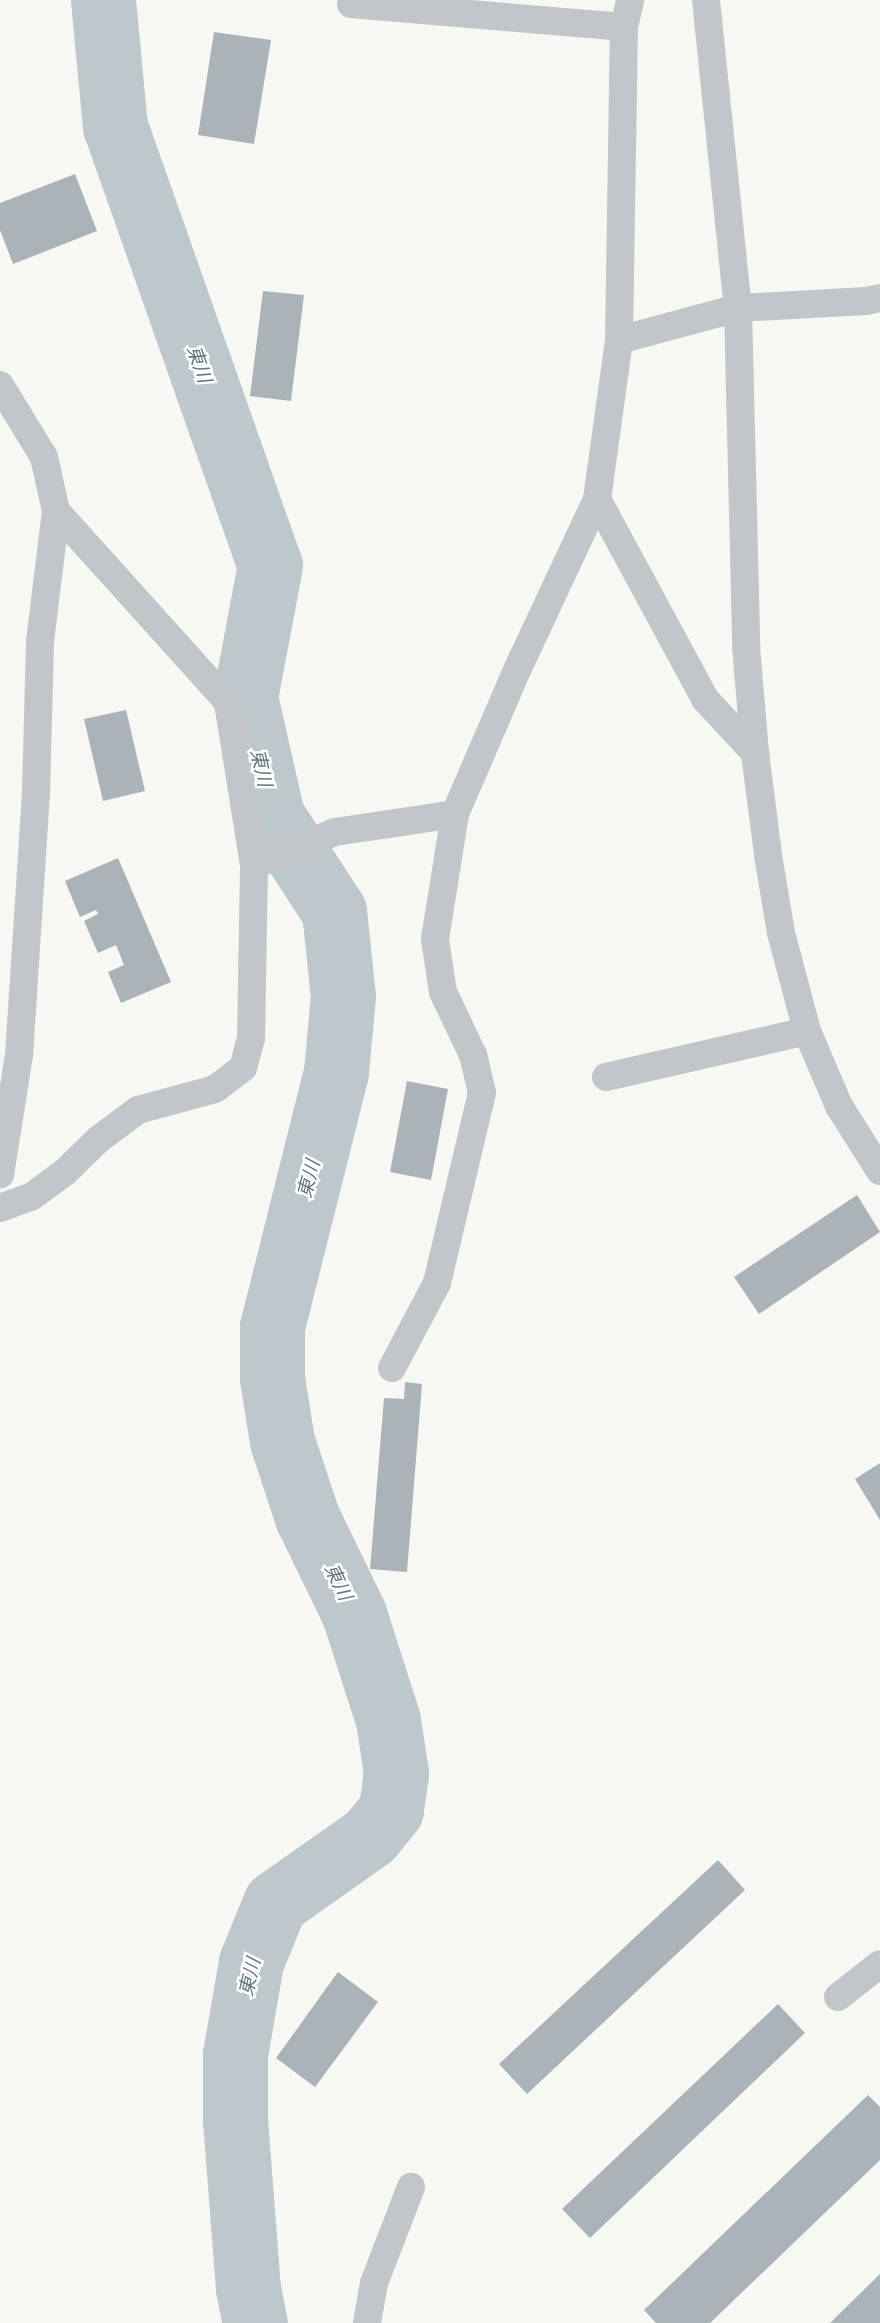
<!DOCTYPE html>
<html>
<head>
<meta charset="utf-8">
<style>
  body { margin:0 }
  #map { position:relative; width:880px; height:2323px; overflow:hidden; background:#f7f7f4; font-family:"Space Grotesk","Noto Sans JP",sans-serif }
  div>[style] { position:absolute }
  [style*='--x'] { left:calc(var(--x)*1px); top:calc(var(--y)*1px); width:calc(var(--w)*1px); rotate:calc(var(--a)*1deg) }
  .river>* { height:65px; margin:-32.5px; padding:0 32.5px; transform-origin:32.5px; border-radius:32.5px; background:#bdc7cc }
  .building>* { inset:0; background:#abb3b9 }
  .minor>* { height:28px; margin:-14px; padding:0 14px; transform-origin:14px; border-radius:14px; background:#c2c6c9 }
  span { translate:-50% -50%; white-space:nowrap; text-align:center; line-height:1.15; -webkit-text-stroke:5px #fff; paint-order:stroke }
  .water-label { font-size:19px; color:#627781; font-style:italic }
</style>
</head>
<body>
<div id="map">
  <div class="river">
    <div style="--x:103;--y:0;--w:127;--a:84.6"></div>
    <div style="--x:115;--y:126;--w:466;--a:70.6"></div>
    <div style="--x:270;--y:565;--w:134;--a:100.7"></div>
    <div style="--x:245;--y:697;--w:122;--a:77.2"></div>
    <div style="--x:272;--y:816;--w:113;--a:56.9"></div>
    <div style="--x:334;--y:911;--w:85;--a:84"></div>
    <div style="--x:343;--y:996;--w:76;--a:95.3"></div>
    <div style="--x:336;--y:1072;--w:262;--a:104.1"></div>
    <div style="--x:272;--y:1326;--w:52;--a:90"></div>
    <div style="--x:272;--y:1378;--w:64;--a:81"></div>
    <div style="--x:282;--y:1441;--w:80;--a:71.8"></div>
    <div style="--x:307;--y:1517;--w:108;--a:64.1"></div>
    <div style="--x:354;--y:1614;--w:111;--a:72.2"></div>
    <div style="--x:388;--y:1720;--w:54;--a:81.4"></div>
    <div style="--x:396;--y:1773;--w:37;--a:98"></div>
    <div style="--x:391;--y:1810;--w:33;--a:129"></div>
    <div style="--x:370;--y:1836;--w:116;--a:144.8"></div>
    <div style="--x:275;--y:1903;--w:64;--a:112.1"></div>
    <div style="--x:251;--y:1962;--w:94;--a:99.8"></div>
    <div style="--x:235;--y:2055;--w:65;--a:90"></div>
    <div style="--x:235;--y:2120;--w:169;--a:85.6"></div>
    <div style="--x:248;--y:2288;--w:36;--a:79"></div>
  </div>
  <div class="building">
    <div style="clip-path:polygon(214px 32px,271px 40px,254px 144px,198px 135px)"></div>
    <div style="clip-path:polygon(75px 174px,97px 231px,13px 264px,0 230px,0 203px)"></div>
    <div style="clip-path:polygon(263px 291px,304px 295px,291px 401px,250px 396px)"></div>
    <div style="clip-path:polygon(126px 710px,145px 791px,103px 801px,84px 719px)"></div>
    <div style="clip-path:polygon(118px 858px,171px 982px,121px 1003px,108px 972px,124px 965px,116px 945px,98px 953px,84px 921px,98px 914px,96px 910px,80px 917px,65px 881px)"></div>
    <div style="clip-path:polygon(407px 1081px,448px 1089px,431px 1180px,390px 1172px)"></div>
    <div style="clip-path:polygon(857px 1195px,880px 1232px,759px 1314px,734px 1277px)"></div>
    <div style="clip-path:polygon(405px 1382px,422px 1384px,407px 1572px,370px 1569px,384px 1398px,404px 1399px)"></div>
    <div style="clip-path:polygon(880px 1463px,880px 1520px,855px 1479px)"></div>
    <div style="clip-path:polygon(718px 1860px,745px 1890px,527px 2094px,499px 2064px)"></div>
    <div style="clip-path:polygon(338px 1972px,378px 2002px,315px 2087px,276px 2058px)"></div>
    <div style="clip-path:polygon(778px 2004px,805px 2033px,590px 2238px,562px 2209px)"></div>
    <div style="clip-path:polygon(868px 2095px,880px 2107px,880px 2160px,710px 2323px,656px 2323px,644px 2310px)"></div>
    <div style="clip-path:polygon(880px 2274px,880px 2323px,830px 2323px)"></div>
  </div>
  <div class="minor">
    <div style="--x:706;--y:0;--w:310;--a:84.1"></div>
    <div style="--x:738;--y:308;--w:339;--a:88.6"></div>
    <div style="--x:746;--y:647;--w:106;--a:85.1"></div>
    <div style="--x:755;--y:753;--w:103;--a:82.7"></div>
    <div style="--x:768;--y:855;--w:79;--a:80.5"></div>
    <div style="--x:781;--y:933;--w:101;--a:75.1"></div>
    <div style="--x:807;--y:1031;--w:82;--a:66.9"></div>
    <div style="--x:839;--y:1106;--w:77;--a:57.8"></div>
    <div style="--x:351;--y:4;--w:274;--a:4.8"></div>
    <div style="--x:619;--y:340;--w:123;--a:-15.1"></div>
    <div style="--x:738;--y:308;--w:128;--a:-3.1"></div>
    <div style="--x:866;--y:301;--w:14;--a:-12"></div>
    <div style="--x:0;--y:385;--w:84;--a:58.6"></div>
    <div style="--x:44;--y:457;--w:55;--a:77.5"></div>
    <div style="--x:56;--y:511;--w:131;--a:97"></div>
    <div style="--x:40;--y:641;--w:152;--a:91.5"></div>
    <div style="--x:36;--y:793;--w:263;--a:93.7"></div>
    <div style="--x:19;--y:1055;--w:121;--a:99"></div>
    <div style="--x:597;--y:499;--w:227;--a:61.6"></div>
    <div style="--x:705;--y:699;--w:74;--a:47.2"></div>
    <div style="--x:254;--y:865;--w:87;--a:-22.2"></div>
    <div style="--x:335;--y:832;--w:121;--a:-8.5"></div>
    <div style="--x:606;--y:1077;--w:206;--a:-12.9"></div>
    <div style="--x:0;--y:1208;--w:33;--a:-20"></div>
    <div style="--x:31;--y:1197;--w:42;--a:-36.3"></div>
    <div style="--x:65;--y:1172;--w:47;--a:-44.1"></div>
    <div style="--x:99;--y:1139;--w:49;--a:-36.6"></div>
    <div style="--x:138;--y:1110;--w:80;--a:-15.3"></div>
    <div style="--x:215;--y:1089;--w:35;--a:-37"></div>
    <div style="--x:243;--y:1068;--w:30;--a:-75"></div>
    <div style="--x:251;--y:1039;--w:174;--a:-89"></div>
    <div style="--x:254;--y:865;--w:165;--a:-99.1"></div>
    <div style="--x:228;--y:702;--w:257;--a:-132"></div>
    <div style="--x:392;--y:1368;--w:96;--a:-62.1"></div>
    <div style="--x:437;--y:1283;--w:195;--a:-76.7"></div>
    <div style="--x:482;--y:1093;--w:39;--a:-103"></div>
    <div style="--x:473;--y:1055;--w:70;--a:-115.5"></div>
    <div style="--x:443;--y:992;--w:54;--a:-98.6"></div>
    <div style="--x:435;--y:939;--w:127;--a:-80.9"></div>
    <div style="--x:455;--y:814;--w:159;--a:-66.7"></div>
    <div style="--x:518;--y:668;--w:187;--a:-64.9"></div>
    <div style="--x:597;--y:499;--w:161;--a:-82.1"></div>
    <div style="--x:619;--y:340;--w:313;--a:-89.1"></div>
    <div style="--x:624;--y:27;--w:28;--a:-77"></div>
    <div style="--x:838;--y:1997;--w:53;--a:-38.2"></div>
    <div style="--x:367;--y:2323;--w:41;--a:-80.1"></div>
    <div style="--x:374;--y:2283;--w:103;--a:-68.9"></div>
  </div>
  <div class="water-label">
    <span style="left:199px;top:364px;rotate:71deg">東川</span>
    <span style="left:261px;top:768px;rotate:77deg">東川</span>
    <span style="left:309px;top:1179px;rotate:-76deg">東川</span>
    <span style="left:338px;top:1582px;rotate:64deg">東川</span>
    <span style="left:250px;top:1977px;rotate:-77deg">東川</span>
  </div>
</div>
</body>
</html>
